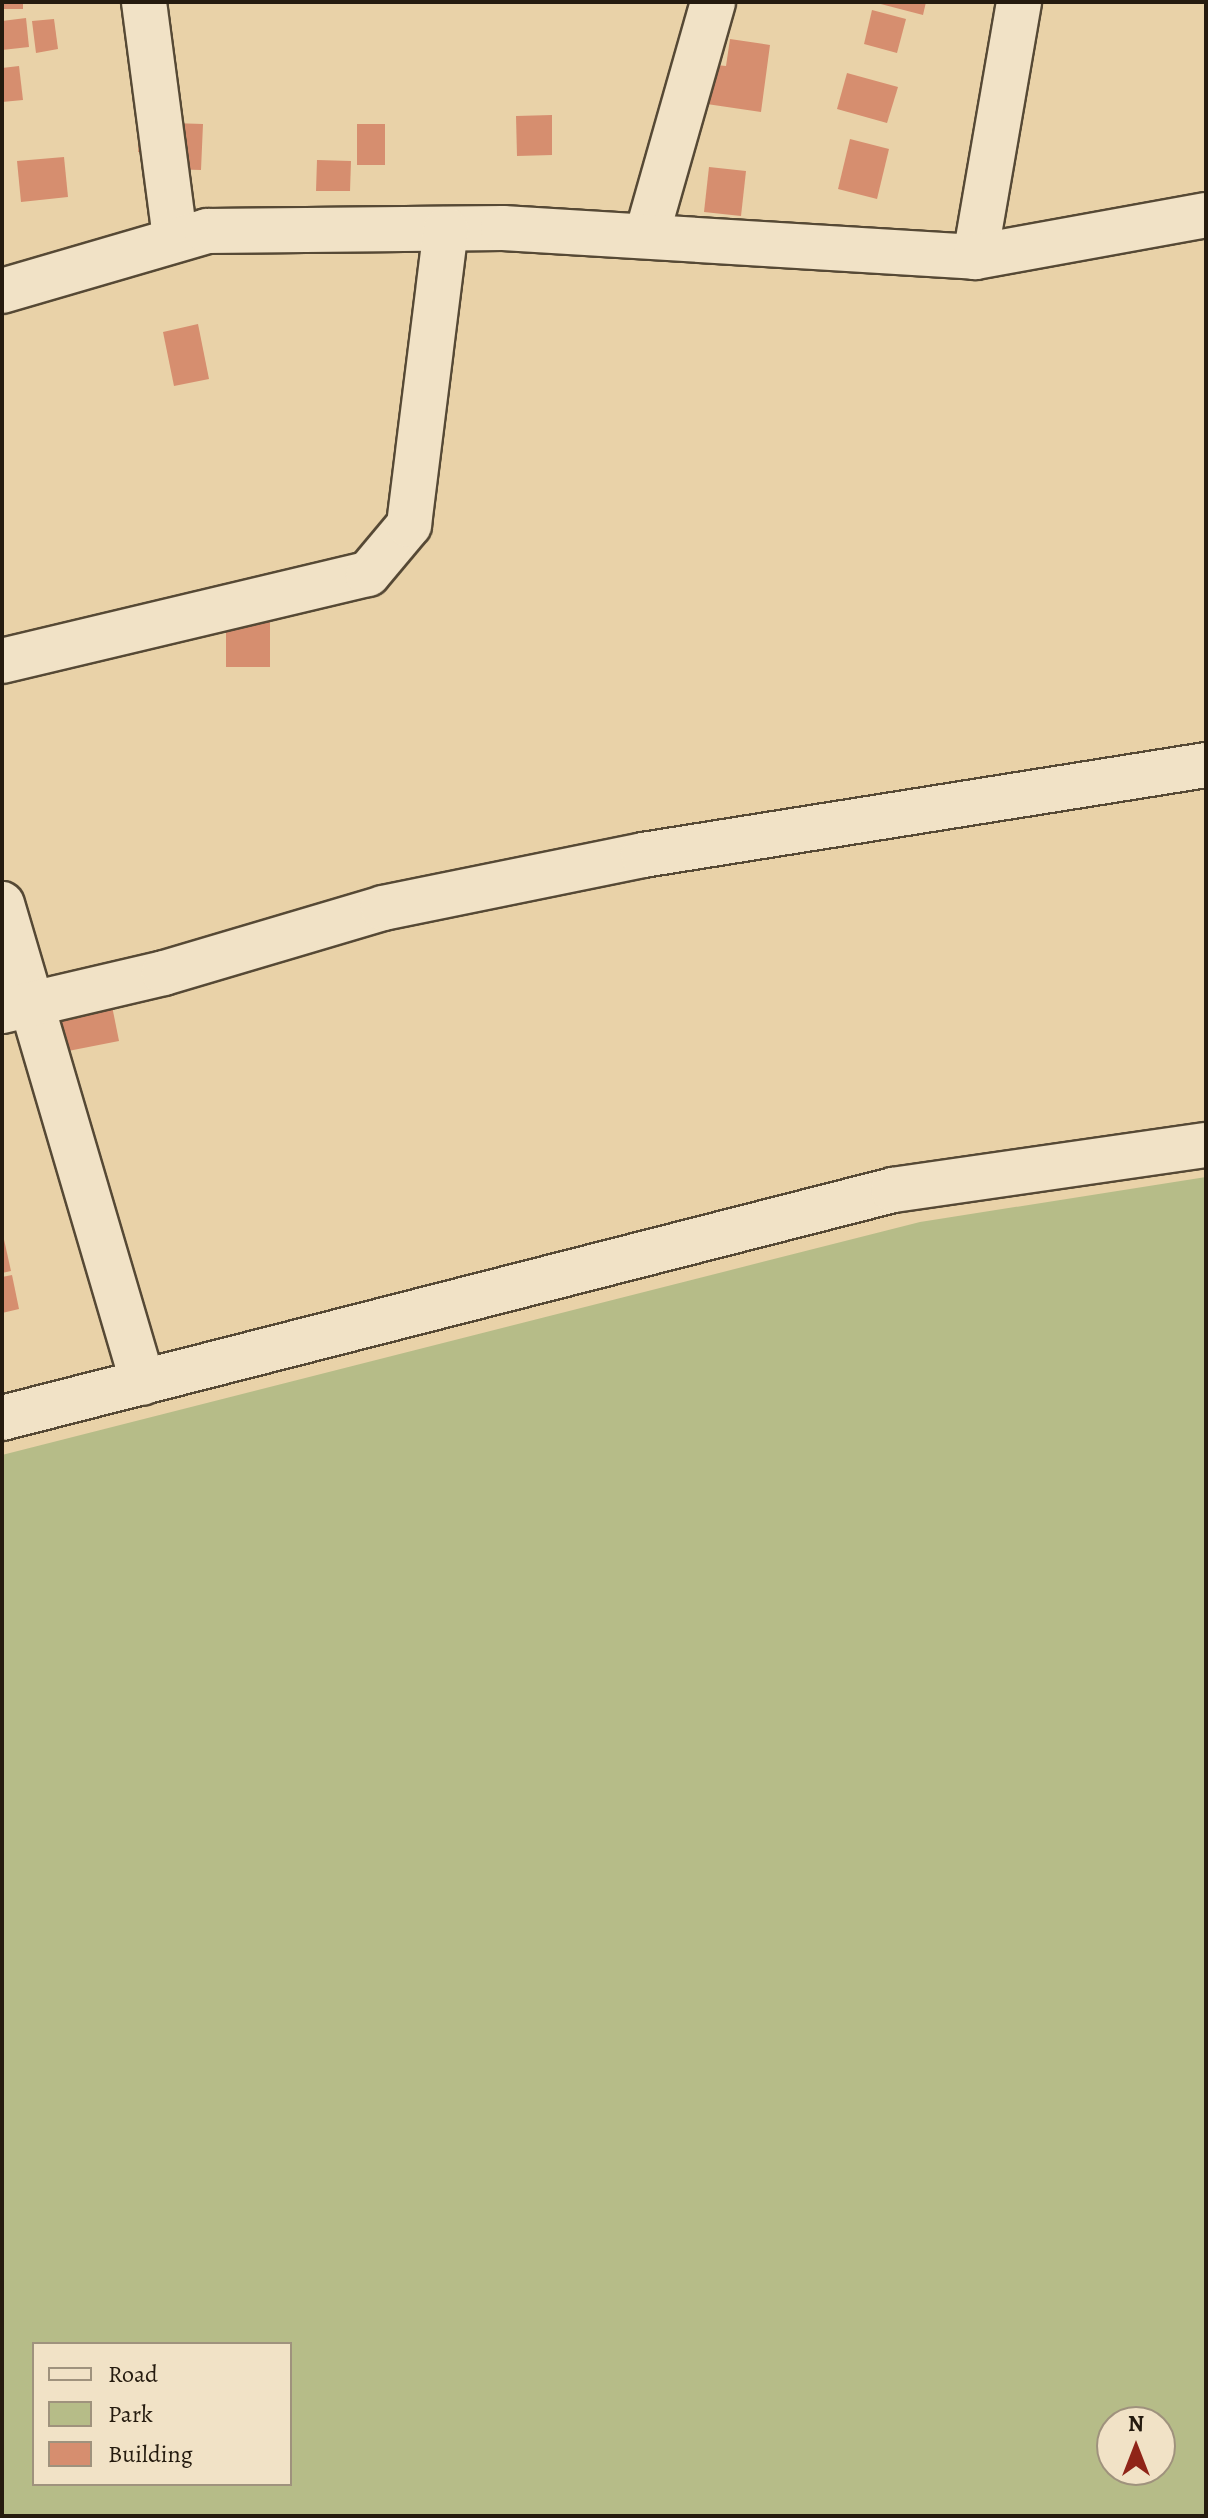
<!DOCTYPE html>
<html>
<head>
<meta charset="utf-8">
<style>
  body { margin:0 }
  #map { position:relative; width:1208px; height:2518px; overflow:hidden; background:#e9d2a8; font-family:Alegreya,serif }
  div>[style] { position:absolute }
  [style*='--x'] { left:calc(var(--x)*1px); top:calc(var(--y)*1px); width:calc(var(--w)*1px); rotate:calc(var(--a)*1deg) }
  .green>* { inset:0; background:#b6bc88 }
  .building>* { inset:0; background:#d68e6f }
  .roads { filter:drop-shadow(2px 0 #564935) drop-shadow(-2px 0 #564935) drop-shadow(0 2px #564935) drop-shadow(0 -2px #564935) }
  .street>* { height:44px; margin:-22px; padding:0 22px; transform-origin:22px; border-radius:22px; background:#f1e2c6 }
  .secondary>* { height:44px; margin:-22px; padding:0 22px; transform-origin:22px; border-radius:22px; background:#f1e2c6 }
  span { translate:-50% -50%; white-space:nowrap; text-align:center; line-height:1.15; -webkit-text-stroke:6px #f1e2c6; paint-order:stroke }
  .frame { position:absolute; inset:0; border:4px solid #251b0f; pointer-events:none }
  .legend { position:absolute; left:32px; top:2342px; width:260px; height:144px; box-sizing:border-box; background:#f1e2c6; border:2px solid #9f927d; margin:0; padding:10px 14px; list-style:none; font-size:24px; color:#251b0f }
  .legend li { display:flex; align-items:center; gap:16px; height:40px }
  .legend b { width:40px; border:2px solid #9f927d }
  .north { position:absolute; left:1096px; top:2406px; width:80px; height:80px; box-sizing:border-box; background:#f1e2c6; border:2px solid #9f927d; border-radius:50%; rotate:0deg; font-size:22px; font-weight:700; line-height:32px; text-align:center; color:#251b0f }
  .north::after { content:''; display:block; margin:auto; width:28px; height:36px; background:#8f2418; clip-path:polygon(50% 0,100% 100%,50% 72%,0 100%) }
</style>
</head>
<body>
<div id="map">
  <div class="green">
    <div style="clip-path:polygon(evenodd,1206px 1177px,1206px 2516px,2px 2516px,2px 1455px,920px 1222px,1206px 1177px,34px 2344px,290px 2344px,290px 2484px,34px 2484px,34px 2344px,1206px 1177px,1112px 2422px,1160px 2422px,1160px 2470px,1112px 2470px,1112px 2422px)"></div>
  </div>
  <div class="building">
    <div style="clip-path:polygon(2px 2px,23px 2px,23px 9px,2px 9px)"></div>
    <div style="clip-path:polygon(873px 2px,926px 2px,923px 15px)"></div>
    <div style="clip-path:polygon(872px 10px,906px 19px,897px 53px,864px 44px)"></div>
    <div style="clip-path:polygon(26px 18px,29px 47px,2px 50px,2px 21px)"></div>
    <div style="clip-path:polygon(54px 19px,58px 49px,36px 53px,32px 21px)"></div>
    <div style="clip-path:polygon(730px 39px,770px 45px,761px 112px,700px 103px,706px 64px,726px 66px)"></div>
    <div style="clip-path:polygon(19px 66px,23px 100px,2px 102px,2px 68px)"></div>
    <div style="clip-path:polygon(847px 73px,898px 87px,887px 123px,837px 109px)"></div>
    <div style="clip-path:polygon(552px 115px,552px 155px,517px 156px,516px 116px)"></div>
    <div style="clip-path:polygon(140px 122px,203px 124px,201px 170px,166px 169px,166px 152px,138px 152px)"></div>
    <div style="clip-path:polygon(357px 124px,385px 124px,385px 165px,357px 165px)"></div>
    <div style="clip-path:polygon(850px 139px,889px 149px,877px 199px,838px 189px)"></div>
    <div style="clip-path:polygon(64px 157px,68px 197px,21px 202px,17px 161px)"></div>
    <div style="clip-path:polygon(317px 160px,351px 161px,350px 191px,316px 191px)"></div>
    <div style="clip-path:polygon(709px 167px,746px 171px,741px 216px,704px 212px)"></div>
    <div style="clip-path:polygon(198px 324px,209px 379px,174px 386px,163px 332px)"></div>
    <div style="clip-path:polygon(226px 621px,270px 621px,270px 667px,226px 667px)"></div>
    <div style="clip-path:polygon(112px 1006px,119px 1041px,63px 1052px,56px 1018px)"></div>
    <div style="clip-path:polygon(3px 1235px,11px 1271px,2px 1273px,2px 1236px)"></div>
    <div style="clip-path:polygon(12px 1275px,19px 1309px,2px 1313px,2px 1277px)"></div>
  </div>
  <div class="roads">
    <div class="street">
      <div style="--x:144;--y:2;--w:239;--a:82.5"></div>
      <div style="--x:647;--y:234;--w:241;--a:-74.1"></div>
      <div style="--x:975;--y:257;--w:259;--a:-80.2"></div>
      <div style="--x:2;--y:291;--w:214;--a:-16.3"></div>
      <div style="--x:207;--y:231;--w:296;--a:-0.6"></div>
      <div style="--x:503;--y:228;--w:473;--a:3.5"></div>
      <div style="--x:975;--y:257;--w:235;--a:-10.3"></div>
      <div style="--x:2;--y:661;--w:376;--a:-13.4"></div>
      <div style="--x:368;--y:574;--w:64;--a:-50.1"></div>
      <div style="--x:409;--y:525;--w:298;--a:-82.9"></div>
      <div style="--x:2;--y:904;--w:499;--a:73.6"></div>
      <div style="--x:2;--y:1011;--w:166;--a:-13.2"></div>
      <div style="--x:164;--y:973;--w:228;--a:-16.5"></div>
      <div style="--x:383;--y:908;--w:265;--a:-11.5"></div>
      <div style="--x:643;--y:855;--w:570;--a:-9.08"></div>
    </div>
    <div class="secondary">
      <div style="--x:2;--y:1418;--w:920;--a:-14.35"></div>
      <div style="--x:893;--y:1190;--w:316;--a:-8.2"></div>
    </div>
  </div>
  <div class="frame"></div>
  <ul class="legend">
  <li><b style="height:10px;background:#f1e2c6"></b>Road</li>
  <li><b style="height:22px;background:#b6bc88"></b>Park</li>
  <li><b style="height:22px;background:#d68e6f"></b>Building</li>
  </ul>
  <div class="north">N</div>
</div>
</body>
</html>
